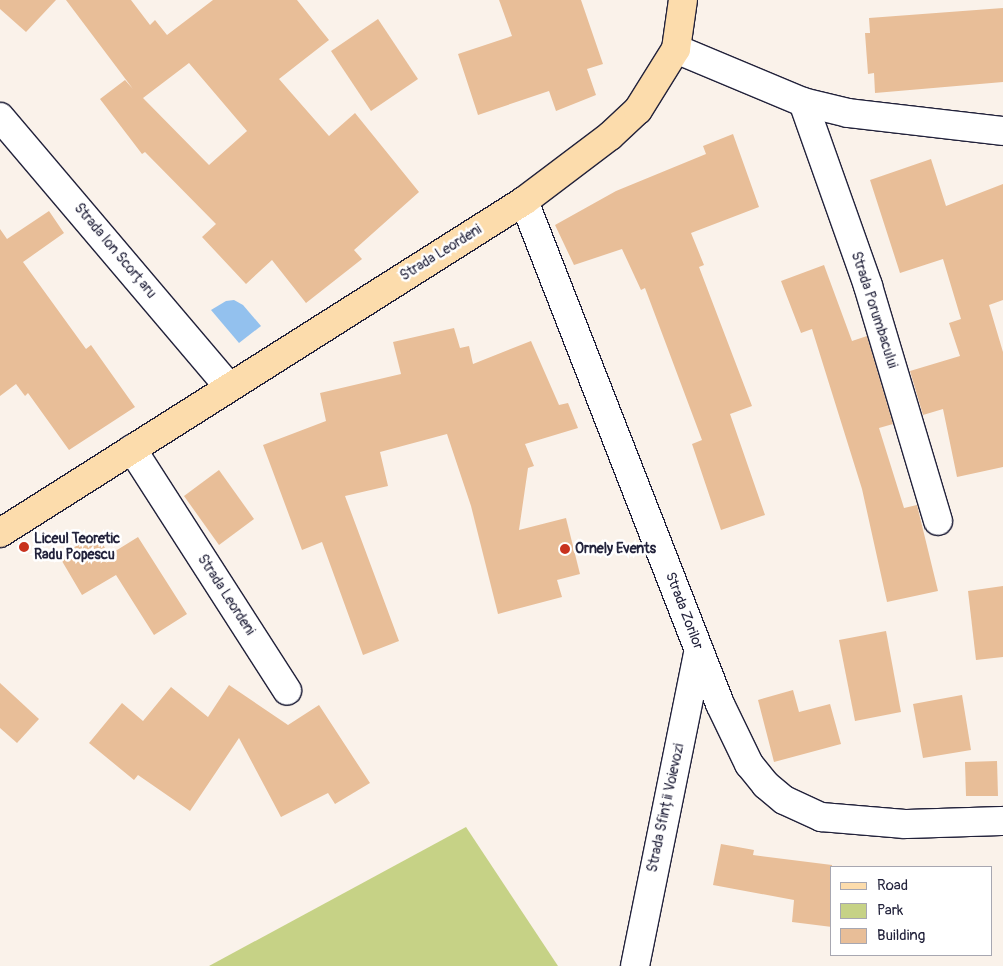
<!DOCTYPE html>
<html>
<head>
<meta charset="utf-8">
<style>
  body { margin:0 }
  #map { position:relative; width:1003px; height:966px; overflow:hidden; background:#faf2ea; font-family:Pangolin,sans-serif }
  div>[style] { position:absolute }
  [style*='--x'] { left:calc(var(--x)*1px); top:calc(var(--y)*1px); width:calc(var(--w)*1px); rotate:calc(var(--a)*1deg) }
  .green>* { inset:0; background:#c6d286 }
  .water>* { inset:0; background:#93c1ee }
  .building>* { inset:0; background:#e8be98 }
  .roads { filter:drop-shadow(1px 0 #22223b) drop-shadow(-1px 0 #22223b) drop-shadow(0 1px #22223b) drop-shadow(0 -1px #22223b) }
  .minor>* { height:28px; margin:-14px; padding:0 14px; transform-origin:14px; border-radius:14px; background:#fff }
  .major>* { height:28px; margin:-14px; padding:0 14px; transform-origin:14px; border-radius:14px; background:#fcdcac }
  .dots>* { width:14px; height:14px; translate:-50% -50%; box-sizing:border-box; border:2px solid #fff; border-radius:50% }
  span { translate:-50% -50%; white-space:nowrap; text-align:center; line-height:1.15; -webkit-text-stroke:5px #fff; paint-order:stroke }
  .street-label { font-size:14px; color:#22223b }
  .poi-label { font-size:14px; color:#22223b; font-weight:700 }
  .left { translate:0 -50%; text-align:left }
  .legend { position:absolute; left:830px; top:866px; width:162px; height:90px; box-sizing:border-box; background:#fff; border:1px solid #a7a7b1; margin:0; padding:6px 9px; list-style:none; font-size:15px; color:#22223b }
  .legend li { display:flex; align-items:center; gap:10px; height:25px }
  .legend b { width:25px; border:1px solid #a7a7b1 }
</style>
</head>
<body>
<div id="map">
  <div class="green">
    <div style="clip-path:polygon(466px 827px,558px 966px,209px 966px)"></div>
  </div>
  <div class="water">
    <div style="clip-path:polygon(234px 300px,243px 305px,261px 326px,239px 343px,211px 310px,226px 301px)"></div>
  </div>
  <div class="building">
    <div style="clip-path:polygon(0 0,56px 0,26px 32px,0 9px)"></div>
    <div style="clip-path:polygon(evenodd,66px 0,131px 0,150px 25px,155px 20px,167px 35px,213px 0,297px 0,329px 40px,279px 79px,329px 136px,355px 113px,419px 192px,354px 250px,362px 259px,306px 303px,272px 260px,246px 284px,202px 237px,216px 224px,145px 152px,142px 154px,100px 99px,125px 80px,133px 89px,66px 0,189px 63px,247px 131px,209px 165px,143px 98px,189px 63px)"></div>
    <div style="clip-path:polygon(499px 0,581px 0,603px 64px,587px 69px,596px 95px,556px 111px,549px 91px,478px 115px,458px 54px,512px 36px)"></div>
    <div style="clip-path:polygon(1003px 8px,1003px 82px,875px 93px,874px 73px,868px 74px,865px 33px,870px 33px,869px 18px)"></div>
    <div style="clip-path:polygon(378px 19px,418px 79px,371px 111px,331px 51px)"></div>
    <div style="clip-path:polygon(733px 134px,759px 207px,691px 233px,704px 265px,699px 267px,752px 406px,730px 414px,765px 515px,721px 530px,692px 444px,702px 440px,645px 288px,641px 290px,622px 249px,574px 265px,555px 225px,616px 191px,706px 154px,703px 146px)"></div>
    <div style="clip-path:polygon(931px 159px,946px 206px,1003px 184px,1003px 300px,989px 305px,1003px 352px,1003px 467px,957px 477px,943px 409px,923px 415px,910px 371px,960px 356px,949px 323px,961px 319px,943px 259px,900px 273px,870px 180px)"></div>
    <div style="clip-path:polygon(49px 211px,64px 233px,23px 262px,86px 349px,91px 345px,135px 407px,69px 450px,28px 393px,25px 396px,16px 384px,0 396px,0 229px,7px 239px)"></div>
    <div style="clip-path:polygon(824px 265px,852px 341px,867px 336px,893px 424px,879px 428px,904px 508px,917px 505px,938px 591px,887px 602px,862px 489px,812px 329px,801px 333px,781px 281px)"></div>
    <div style="clip-path:polygon(454px 328px,460px 348px,469px 346px,473px 364px,531px 341px,559px 405px,568px 403px,578px 428px,525px 444px,534px 466px,528px 468px,519px 530px,566px 518px,580px 574px,557px 580px,562px 597px,498px 614px,471px 506px,447px 434px,380px 452px,388px 486px,345px 496px,399px 641px,363px 655px,322px 542px,302px 550px,263px 445px,326px 421px,320px 393px,401px 374px,393px 342px)"></div>
    <div style="clip-path:polygon(219px 470px,254px 519px,219px 545px,184px 496px)"></div>
    <div style="clip-path:polygon(97px 534px,109px 555px,138px 537px,187px 614px,154px 635px,116px 575px,82px 595px,59px 556px)"></div>
    <div style="clip-path:polygon(1003px 586px,1003px 657px,976px 660px,968px 591px)"></div>
    <div style="clip-path:polygon(886px 631px,901px 712px,855px 721px,839px 640px)"></div>
    <div style="clip-path:polygon(0 683px,39px 719px,17px 743px,0 728px)"></div>
    <div style="clip-path:polygon(229px 685px,288px 725px,319px 705px,370px 783px,335px 804px,328px 793px,281px 817px,239px 738px,190px 811px,138px 775px,134px 780px,89px 743px,122px 703px,143px 721px,171px 687px,208px 717px)"></div>
    <div style="clip-path:polygon(793px 690px,799px 712px,830px 704px,841px 744px,774px 762px,758px 700px)"></div>
    <div style="clip-path:polygon(962px 695px,971px 750px,923px 758px,913px 704px)"></div>
    <div style="clip-path:polygon(997px 761px,998px 796px,966px 796px,965px 762px)"></div>
    <div style="clip-path:polygon(721px 844px,754px 850px,753px 855px,832px 865px,832px 927px,792px 922px,794px 900px,713px 885px)"></div>
  </div>
  <div class="roads">
    <div class="minor">
      <div style="--x:676;--y:49;--w:138;--a:22.7"></div>
      <div style="--x:803;--y:102;--w:46;--a:13.7"></div>
      <div style="--x:848;--y:113;--w:156;--a:6.6"></div>
      <div style="--x:803;--y:102;--w:195;--a:70.5"></div>
      <div style="--x:868;--y:286;--w:245;--a:73.4"></div>
      <div style="--x:0;--y:117;--w:354;--a:49.7"></div>
      <div style="--x:524;--y:201;--w:540;--a:68.71"></div>
      <div style="--x:720;--y:704;--w:67;--a:64.2"></div>
      <div style="--x:749;--y:764;--w:27;--a:51"></div>
      <div style="--x:766;--y:785;--w:23;--a:40"></div>
      <div style="--x:784;--y:800;--w:41;--a:24.7"></div>
      <div style="--x:821;--y:817;--w:84;--a:4.8"></div>
      <div style="--x:905;--y:824;--w:98;--a:-1.8"></div>
      <div style="--x:132;--y:449;--w:287;--a:57.3"></div>
      <div style="--x:635;--y:966;--w:322;--a:-78.6"></div>
    </div>
    <div class="major">
      <div style="--x:0;--y:533;--w:620;--a:-32.36"></div>
      <div style="--x:524;--y:201;--w:108;--a:-37.1"></div>
      <div style="--x:610;--y:136;--w:38;--a:-43"></div>
      <div style="--x:638;--y:110;--w:72;--a:-58.1"></div>
      <div style="--x:676;--y:49;--w:49;--a:-81.9"></div>
    </div>
  </div>
  <div class="dots">
    <div style="left:24px;top:547px;background:#c8321e"></div>
    <div style="left:565px;top:549px;background:#c8321e"></div>
  </div>
  <div class="street-label">
    <span style="left:115px;top:251px;rotate:50deg">Strada Ion Scorțaru</span>
    <span style="left:441px;top:253px;rotate:-32deg">Strada Leordeni</span>
    <span style="left:874px;top:310px;rotate:72deg">Strada Porumbacului</span>
    <span style="left:226px;top:595px;rotate:57deg">Strada Leordeni</span>
    <span style="left:684px;top:611px;rotate:69deg">Strada Zorilor</span>
    <span style="left:666px;top:808px;rotate:-78deg">Strada Sfinții Voievozi</span>
  </div>
  <div class="poi-label">
    <span class="left" style="left:34px;top:547px">Liceul Teoretic<br>Radu Popescu</span>
    <span class="left" style="left:575px;top:549px">Ornely Events</span>
  </div>
  <ul class="legend">
  <li><b style="height:6px;background:#fcdcac"></b>Road</li>
  <li><b style="height:14px;background:#c6d286"></b>Park</li>
  <li><b style="height:14px;background:#e8be98"></b>Building</li>
  </ul>
</div>
</body>
</html>
